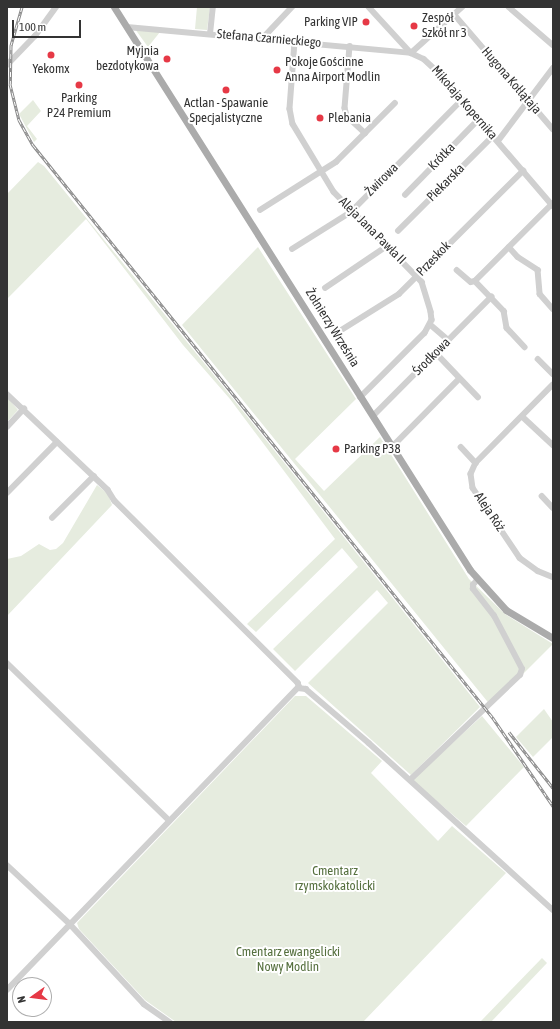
<!DOCTYPE html>
<html>
<head>
<meta charset="utf-8">
<style>
  body { margin:0 }
  #map { position:relative; width:560px; height:1029px; overflow:hidden; background:#fff; font-family:"Asap Condensed",sans-serif }
  div>[style] { position:absolute }
  [style*='--x'] { left:calc(var(--x)*1px); top:calc(var(--y)*1px); width:calc(var(--w)*1px); rotate:calc(var(--a)*1deg) }
  .green>* { inset:0; background:#e6ecdf }
  .minor>* { height:5.5px; margin:-2.75px; padding:0 2.75px; transform-origin:2.75px; border-radius:2.75px; background:#d0d0d0 }
  .major>* { height:7px; margin:-3.5px; padding:0 3.5px; transform-origin:3.5px; border-radius:3.5px; background:#ababab }
  .rail>* { height:3px; margin-top:-1.5px; transform-origin:0; background:repeating-linear-gradient(90deg,#fff 0 4.5px,#888 0 9px); box-sizing:border-box; border-block:1px solid #888 }
  .dots>* { width:11px; height:11px; translate:-50% -50%; box-sizing:border-box; border:2px solid #fff; border-radius:50% }
  span { translate:-50% -50%; white-space:nowrap; text-align:center; line-height:1.15; -webkit-text-stroke:4px #fff; paint-order:stroke }
  .poi-label { font-size:13px; color:#333 }
  .left { translate:0 -50%; text-align:left }
  .right { translate:-100% -50%; text-align:right }
  .street-label { font-size:13px; color:#333 }
  .park-label { font-size:13px; color:#56703f }
  .frame { position:absolute; inset:0; border:8px solid #333; pointer-events:none }
  .north { position:absolute; left:12px; top:977px; width:40px; height:40px; box-sizing:border-box; background:#fff; border:1px solid #adadad; border-radius:50%; rotate:256deg; font-size:11px; font-weight:700; line-height:16px; text-align:center; color:#333 }
  .north::after { content:''; display:block; margin:auto; width:14px; height:18px; background:#e63946; clip-path:polygon(50% 0,100% 100%,50% 72%,0 100%) }
  .scale { position:absolute; left:12px; top:20px; width:69px; height:18px; box-sizing:border-box; border:2px solid #333; border-top:0; padding-left:5px; font-size:12px; line-height:14px; white-space:nowrap; color:#333; -webkit-text-stroke:3px #fff; paint-order:stroke }
</style>
</head>
<body>
<div id="map">
  <div class="green">
    <div style="clip-path:polygon(197px 7px,210px 7px,207px 30px,195px 29px)"></div>
    <div style="clip-path:polygon(135px 29px,160px 32px,148px 47px)"></div>
    <div style="clip-path:polygon(33px 100px,41px 111px,27px 126px,37px 139px,34px 142px,19px 114px)"></div>
    <div style="clip-path:polygon(38px 162px,44px 166px,222px 385px,480px 707px,411px 775px,308px 683px,388px 603px,377px 590px,295px 671px,273px 649px,358px 567px,342px 548px,256px 632px,247px 624px,335px 539px,230px 399px,183px 345px,86px 219px,7px 299px,7px 194px)"></div>
    <div style="clip-path:polygon(258px 247px,356px 399px,295px 459px,324px 491px,380px 437px,469px 579px,505px 614px,553px 644px,491px 706px,182px 325px)"></div>
    <div style="clip-path:polygon(7px 397px,18px 410px,7px 422px)"></div>
    <div style="clip-path:polygon(97px 485px,108px 494px,112px 505px,7px 616px,7px 559px,21px 556px,39px 544px,50px 550px,56px 549px,63px 543px)"></div>
    <div style="clip-path:polygon(295px 696px,306px 696px,382px 761px,371px 773px,438px 841px,452px 826px,506px 873px,363px 1022px,176px 1022px,145px 1000px,79px 929px,77px 923px)"></div>
    <div style="clip-path:polygon(544px 709px,553px 722px,553px 737px,533px 757px,516px 737px)"></div>
    <div style="clip-path:polygon(482px 716px,524px 767px,466px 826px,412px 780px)"></div>
    <div style="clip-path:polygon(542px 958px,547px 963px,491px 1022px,480px 1022px)"></div>
  </div>
  <div class="minor">
    <div style="--x:369;--y:7;--w:62;--a:47.6"></div>
    <div style="--x:411;--y:53;--w:14;--a:25"></div>
    <div style="--x:424;--y:59;--w:18;--a:43"></div>
    <div style="--x:437;--y:71;--w:178;--a:49.3"></div>
    <div style="--x:509;--y:7;--w:58;--a:40.8"></div>
    <div style="--x:454;--y:14;--w:152;--a:49.3"></div>
    <div style="--x:127;--y:27;--w:285;--a:5.2"></div>
    <div style="--x:210;--y:34;--w:27;--a:-84"></div>
    <div style="--x:262;--y:39;--w:44;--a:-46.8"></div>
    <div style="--x:295;--y:42;--w:67;--a:94.3"></div>
    <div style="--x:290;--y:109;--w:15;--a:79"></div>
    <div style="--x:293;--y:124;--w:79;--a:58.9"></div>
    <div style="--x:334;--y:192;--w:126;--a:45.6"></div>
    <div style="--x:422;--y:282;--w:31;--a:73"></div>
    <div style="--x:431;--y:312;--w:8;--a:83"></div>
    <div style="--x:432;--y:320;--w:15;--a:118"></div>
    <div style="--x:425;--y:333;--w:91;--a:135"></div>
    <div style="--x:350;--y:46;--w:62;--a:94.6"></div>
    <div style="--x:345;--y:108;--w:8;--a:76"></div>
    <div style="--x:347;--y:116;--w:25;--a:43"></div>
    <div style="--x:411;--y:53;--w:69;--a:-42"></div>
    <div style="--x:7;--y:65;--w:40;--a:-46"></div>
    <div style="--x:35;--y:36;--w:36;--a:-54"></div>
    <div style="--x:498;--y:141;--w:91;--a:-53"></div>
    <div style="--x:405;--y:195;--w:106;--a:-45.8"></div>
    <div style="--x:260;--y:210;--w:90;--a:-32.3"></div>
    <div style="--x:336;--y:162;--w:83;--a:-45"></div>
    <div style="--x:398;--y:231;--w:134;--a:-45"></div>
    <div style="--x:509;--y:247;--w:13;--a:48"></div>
    <div style="--x:518;--y:257;--w:24;--a:33"></div>
    <div style="--x:538;--y:270;--w:24;--a:85"></div>
    <div style="--x:540;--y:294;--w:20;--a:49"></div>
    <div style="--x:292;--y:249;--w:70;--a:-32.1"></div>
    <div style="--x:351;--y:212;--w:158;--a:-45.3"></div>
    <div style="--x:457;--y:270;--w:18;--a:41"></div>
    <div style="--x:471;--y:282;--w:4;--a:-14"></div>
    <div style="--x:475;--y:281;--w:109;--a:-45"></div>
    <div style="--x:475;--y:281;--w:42;--a:46"></div>
    <div style="--x:504;--y:311;--w:17;--a:80"></div>
    <div style="--x:507;--y:328;--w:26;--a:47"></div>
    <div style="--x:325;--y:288;--w:75;--a:-34.1"></div>
    <div style="--x:431;--y:325;--w:23;--a:41"></div>
    <div style="--x:335;--y:334;--w:75;--a:-32"></div>
    <div style="--x:399;--y:294;--w:175;--a:-44.8"></div>
    <div style="--x:436;--y:353;--w:61;--a:46.3"></div>
    <div style="--x:538;--y:359;--w:21;--a:45"></div>
    <div style="--x:553;--y:385;--w:110;--a:134.6"></div>
    <div style="--x:476;--y:463;--w:12;--a:114"></div>
    <div style="--x:471;--y:474;--w:14;--a:82"></div>
    <div style="--x:473;--y:488;--w:84;--a:56.1"></div>
    <div style="--x:520;--y:558;--w:22;--a:36"></div>
    <div style="--x:538;--y:571;--w:16;--a:22"></div>
    <div style="--x:7;--y:394;--w:139;--a:43.5"></div>
    <div style="--x:108;--y:490;--w:13;--a:58"></div>
    <div style="--x:115;--y:501;--w:258;--a:44.8"></div>
    <div style="--x:298;--y:683;--w:5;--a:68"></div>
    <div style="--x:373;--y:416;--w:168;--a:-45.2"></div>
    <div style="--x:523;--y:417;--w:41;--a:43"></div>
    <div style="--x:7;--y:427;--w:25;--a:-47"></div>
    <div style="--x:392;--y:447;--w:95;--a:-45.4"></div>
    <div style="--x:461;--y:447;--w:22;--a:47"></div>
    <div style="--x:7;--y:493;--w:71;--a:-45.6"></div>
    <div style="--x:542;--y:496;--w:16;--a:47"></div>
    <div style="--x:52;--y:518;--w:59;--a:-45"></div>
    <div style="--x:7;--y:663;--w:226;--a:44.1"></div>
    <div style="--x:410;--y:780;--w:152;--a:-43.7"></div>
    <div style="--x:520;--y:675;--w:6;--a:-72"></div>
    <div style="--x:522;--y:669;--w:60;--a:-117.8"></div>
    <div style="--x:494;--y:616;--w:34;--a:-128"></div>
    <div style="--x:473;--y:589;--w:4;--a:-90"></div>
    <div style="--x:473;--y:585;--w:6;--a:-51"></div>
    <div style="--x:7;--y:865;--w:86;--a:43.1"></div>
    <div style="--x:70;--y:924;--w:109;--a:47.2"></div>
    <div style="--x:144;--y:1004;--w:32;--a:35"></div>
    <div style="--x:7;--y:990;--w:419;--a:-46.1"></div>
    <div style="--x:298;--y:688;--w:8;--a:7"></div>
    <div style="--x:306;--y:689;--w:83;--a:40.6"></div>
    <div style="--x:369;--y:743;--w:248;--a:42.2"></div>
  </div>
  <div class="major">
    <div style="--x:114;--y:7;--w:666;--a:57.69"></div>
    <div style="--x:470;--y:570;--w:54;--a:48"></div>
    <div style="--x:506;--y:610;--w:55;--a:30.8"></div>
  </div>
  <div class="rail">
    <div style="--x:22;--y:7;--w:40;--a:106"></div>
    <div style="--x:11;--y:45;--w:39;--a:91"></div>
    <div style="--x:10;--y:84;--w:37;--a:76"></div>
    <div style="--x:19;--y:120;--w:29;--a:61"></div>
    <div style="--x:33;--y:145;--w:735;--a:51.24"></div>
    <div style="--x:493;--y:718;--w:107;--a:55.7"></div>
    <div style="--x:509;--y:732;--w:71;--a:51.8"></div>
  </div>
  <div class="dots">
    <div style="left:366px;top:22px;background:#e63946"></div>
    <div style="left:414px;top:26px;background:#e63946"></div>
    <div style="left:51px;top:55px;background:#e63946"></div>
    <div style="left:167px;top:59px;background:#e63946"></div>
    <div style="left:277px;top:70px;background:#e63946"></div>
    <div style="left:79px;top:85px;background:#e63946"></div>
    <div style="left:226px;top:90px;background:#e63946"></div>
    <div style="left:320px;top:118px;background:#e63946"></div>
    <div style="left:336px;top:449px;background:#e63946"></div>
  </div>
  <div class="poi-label">
    <span class="left" style="left:422px;top:26px">Zespół<br>Szkół nr 3</span>
    <span class="right" style="left:358px;top:22px">Parking VIP</span>
    <span class="right" style="left:159px;top:59px">Myjnia<br>bezdotykowa</span>
    <span class="left" style="left:285px;top:70px">Pokoje Gościnne<br>Anna Airport Modlin</span>
    <span style="left:51px;top:69px">Yekomx</span>
    <span style="left:79px;top:106px">Parking<br>P24 Premium</span>
    <span style="left:226px;top:111px">Actlan - Spawanie<br>Specjalistyczne</span>
    <span class="left" style="left:328px;top:118px">Plebania</span>
    <span class="left" style="left:344px;top:449px">Parking P38</span>
  </div>
  <div class="street-label">
    <span style="left:269px;top:39px;rotate:5deg">Stefana Czarnieckiego</span>
    <span style="left:511px;top:81px;rotate:49deg">Hugona Kołłątaja</span>
    <span style="left:464px;top:103px;rotate:49deg">Mikołaja Kopernika</span>
    <span style="left:442px;top:157px;rotate:-46deg">Krótka</span>
    <span style="left:382px;top:180px;rotate:-45deg">Żwirowa</span>
    <span style="left:446px;top:183px;rotate:-45deg">Piekarska</span>
    <span style="left:372px;top:231px;rotate:45deg">Aleja Jana Pawła II</span>
    <span style="left:434px;top:259px;rotate:-46deg">Przeskok</span>
    <span style="left:332px;top:328px;rotate:58deg">Żołnierzy Września</span>
    <span style="left:432px;top:357px;rotate:-45deg">Środkowa</span>
    <span style="left:489px;top:512px;rotate:56deg">Aleja Róż</span>
  </div>
  <div class="park-label">
    <span style="left:335px;top:879px">Cmentarz<br>rzymskokatolicki</span>
    <span style="left:288px;top:960px">Cmentarz ewangelicki<br>Nowy Modlin</span>
  </div>
  <div class="frame"></div>
  <div class="north">N</div>
  <div class="scale">100 m</div>
</div>
</body>
</html>
